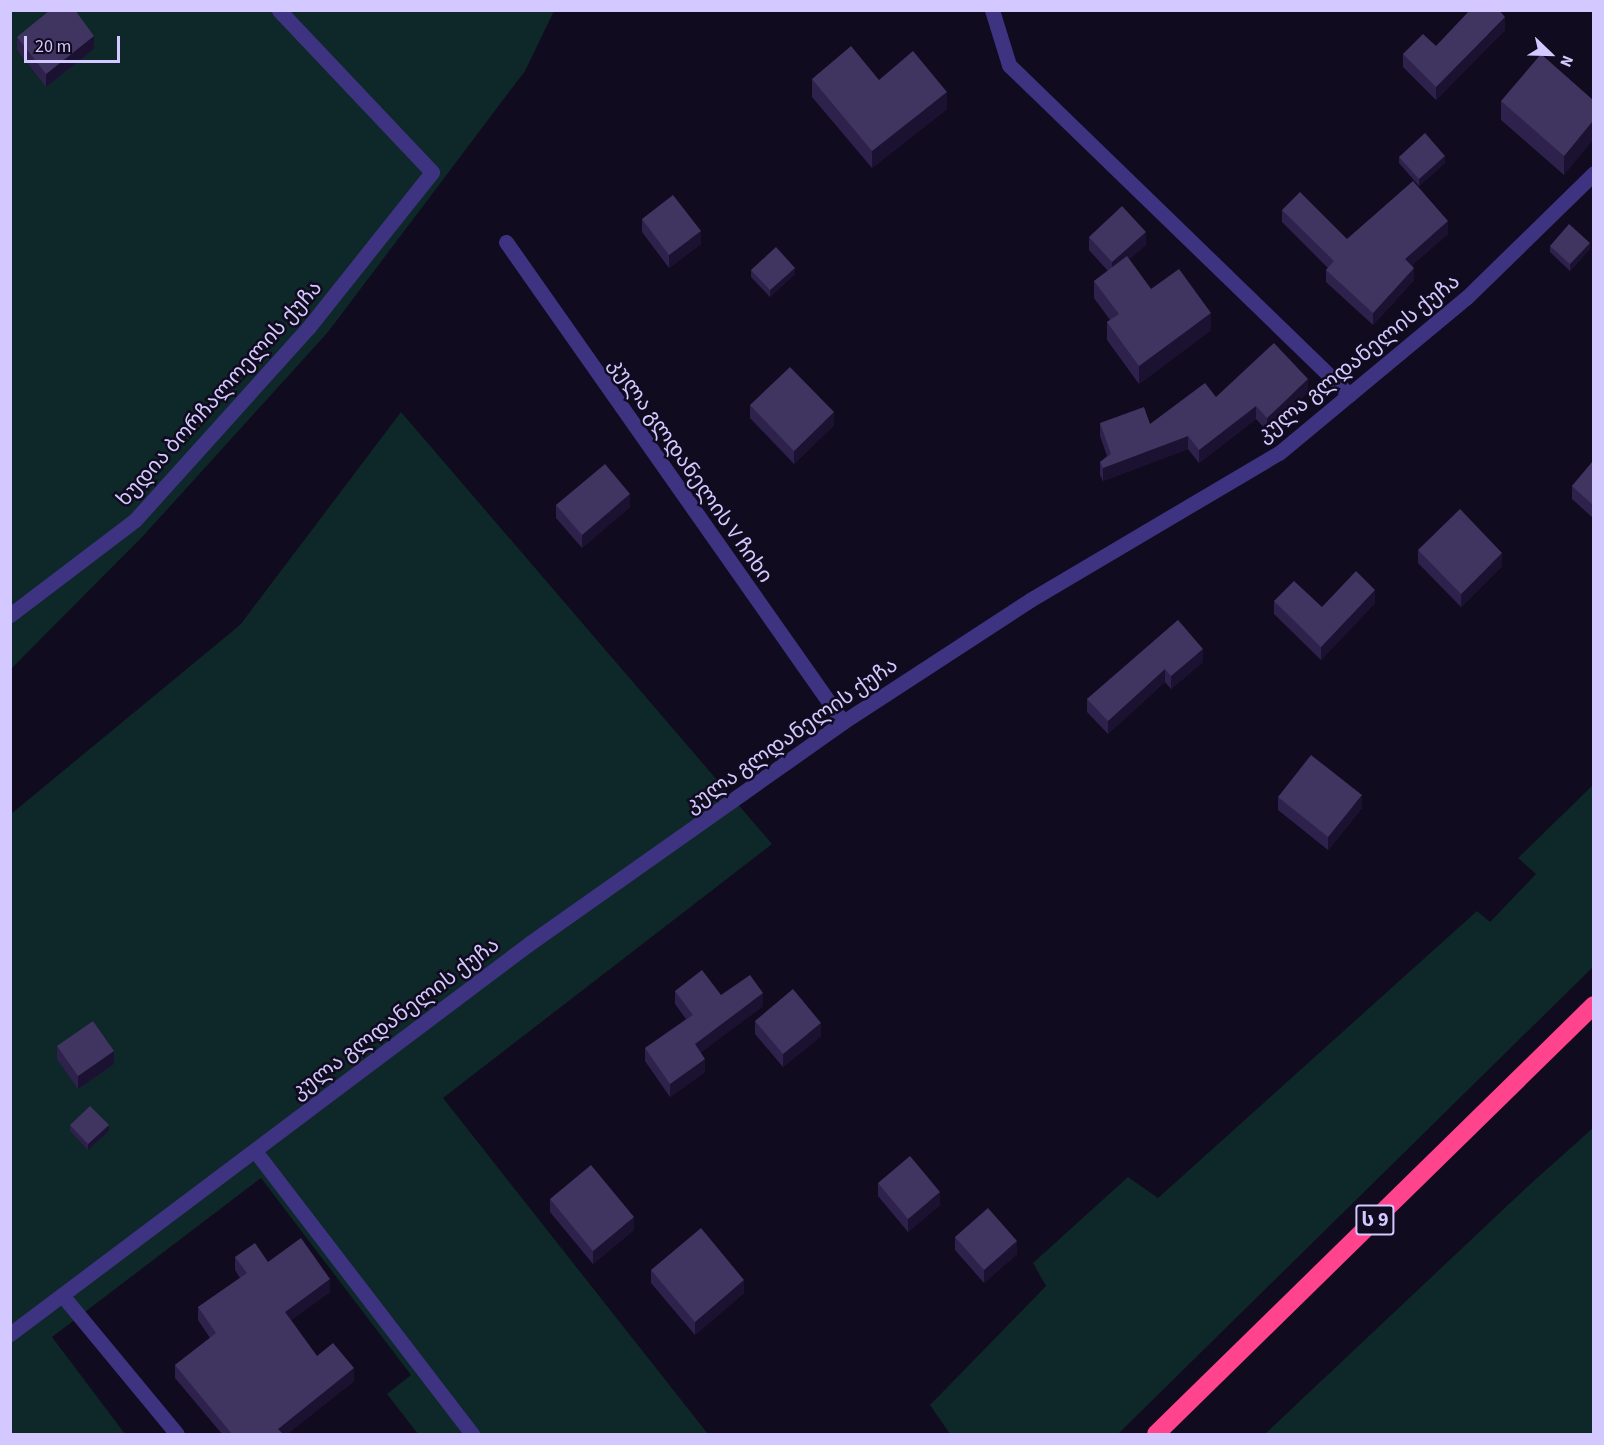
<!DOCTYPE html>
<html>
<head>
<meta charset="utf-8">
<style>
  body { margin:0 }
  #map { position:relative; width:1604px; height:1445px; overflow:hidden; background:#100b1e; font-family:"Source Sans 3","Noto Sans Georgian",sans-serif }
  div>[style] { position:absolute }
  [style*='--x'] { left:calc(var(--x)*1px); top:calc(var(--y)*1px); width:calc(var(--w)*1px); rotate:calc(var(--a)*1deg) }
  .green>* { inset:0; background:#0e2728 }
  .street>* { height:15px; margin:-7.5px; padding:0 7.5px; transform-origin:7.5px; border-radius:7.5px; background:#3d3380 }
  .highway>* { height:18px; margin:-9px; padding:0 9px; transform-origin:9px; border-radius:9px; background:#ff438c }
  .wall>* { inset:0; background:#2e224d }
  .shaded-wall>* { inset:0; background:#1b1232 }
  .building>* { inset:0; background:#403460 }
  span { translate:-50% -50%; white-space:nowrap; text-align:center; line-height:1.15; -webkit-text-stroke:5px #100b1e; paint-order:stroke }
  .shield-label span { padding:2px 4px; background:#100b1e; border:2px solid; border-radius:4px; -webkit-text-stroke-width:0 }
  .shield-label { font-size:20px; color:#d3c8ff; font-weight:700 }
  .street-label { font-size:21px; color:#d3c8ff }
  .frame { position:absolute; inset:0; border:12px solid #d3c8ff; pointer-events:none }
  .north { position:absolute; left:1520px; top:24px; width:60px; height:60px; -webkit-text-stroke:4px #100b1e; paint-order:stroke; rotate:113deg; font-size:16px; font-weight:700; line-height:24px; text-align:center; color:#d3c8ff }
  .north::after { content:''; display:block; margin:auto; width:21px; height:27px; background:#d3c8ff; clip-path:polygon(50% 0,100% 100%,50% 72%,0 100%) }
  .scale { position:absolute; left:24px; top:36px; width:96px; height:27px; box-sizing:border-box; border:3px solid #d3c8ff; border-top:0; padding-left:8px; font-size:18px; line-height:21px; white-space:nowrap; color:#d3c8ff; -webkit-text-stroke:4px #100b1e; paint-order:stroke }
</style>
</head>
<body>
<div id="map">
  <div class="green">
    <div style="clip-path:polygon(11px 11px,554px 11px,525px 71px,328px 332px,144px 535px,11px 669px)"></div>
    <div style="clip-path:polygon(401px 412px,772px 844px,443px 1098px,708px 1434px,418px 1434px,387px 1394px,411px 1375px,261px 1178px,52px 1337px,125px 1434px,11px 1434px,11px 814px,240px 625px)"></div>
    <div style="clip-path:polygon(1593px 785px,1593px 967px,1118px 1434px,950px 1434px,930px 1405px,1046px 1286px,1033px 1263px,1128px 1177px,1158px 1198px,1477px 911px,1490px 922px,1536px 874px,1518px 858px)"></div>
    <div style="clip-path:polygon(1593px 1128px,1593px 1434px,1265px 1434px,1527px 1187px)"></div>
  </div>
  <div class="street">
    <div style="--x:992;--y:10;--w:58;--a:72.8"></div>
    <div style="--x:1009;--y:65;--w:474;--a:44.1"></div>
    <div style="--x:506;--y:242;--w:586;--a:54.93"></div>
    <div style="--x:10;--y:615;--w:157;--a:-37.2"></div>
    <div style="--x:135;--y:520;--w:258;--a:-48"></div>
    <div style="--x:308;--y:328;--w:199;--a:-51.5"></div>
    <div style="--x:432;--y:172;--w:223;--a:-133.4"></div>
    <div style="--x:255;--y:1151;--w:357;--a:52.5"></div>
    <div style="--x:62;--y:1295;--w:180;--a:50.4"></div>
    <div style="--x:10;--y:1334;--w:651;--a:-36.94"></div>
    <div style="--x:530;--y:943;--w:383;--a:-35.2"></div>
    <div style="--x:843;--y:722;--w:223;--a:-33.1"></div>
    <div style="--x:1030;--y:600;--w:289;--a:-30.6"></div>
    <div style="--x:1279;--y:453;--w:243;--a:-39.7"></div>
    <div style="--x:1466;--y:298;--w:179;--a:-44.3"></div>
  </div>
  <div class="highway">
    <div style="--x:1156;--y:1434;--w:613;--a:-44.41"></div>
  </div>
  <div class="wall">
    <div style="clip-path:polygon(1505px 30px,1436px 100px,1403px 67px,1403px 54px)"></div>
    <div style="clip-path:polygon(17px 37px,94px 49px,46px 87px,17px 50px)"></div>
    <div style="clip-path:polygon(812px 79px,879px 80px,947px 109px,872px 168px,812px 97px)"></div>
    <div style="clip-path:polygon(1593px 100px,1564px 175px,1501px 120px,1501px 101px)"></div>
    <div style="clip-path:polygon(1399px 157px,1445px 163px,1419px 186px,1399px 163px)"></div>
    <div style="clip-path:polygon(1282px 210px,1347px 239px,1448px 234px,1412px 265px,1414px 280px,1373px 325px,1326px 282px,1326px 270px,1328px 268px,1282px 222px)"></div>
    <div style="clip-path:polygon(642px 219px,701px 244px,669px 268px,642px 232px)"></div>
    <div style="clip-path:polygon(1089px 237px,1146px 245px,1129px 259px,1151px 289px,1211px 330px,1139px 384px,1107px 340px,1107px 322px,1110px 320px,1094px 298px,1094px 281px,1108px 271px,1089px 250px)"></div>
    <div style="clip-path:polygon(1550px 246px,1590px 249px,1570px 271px,1550px 252px)"></div>
    <div style="clip-path:polygon(751px 270px,795px 274px,770px 297px,751px 277px)"></div>
    <div style="clip-path:polygon(1308px 392px,1267px 431px,1256px 419px,1199px 463px,1188px 449px,1103px 481px,1100px 475px,1100px 462px,1107px 456px,1100px 436px,1100px 423px,1150px 424px,1216px 397px)"></div>
    <div style="clip-path:polygon(750px 405px,834px 425px,794px 464px,750px 418px)"></div>
    <div style="clip-path:polygon(1593px 461px,1593px 518px,1572px 499px,1572px 486px)"></div>
    <div style="clip-path:polygon(556px 505px,630px 507px,582px 548px,556px 518px)"></div>
    <div style="clip-path:polygon(1418px 550px,1502px 566px,1461px 607px,1418px 563px)"></div>
    <div style="clip-path:polygon(1274px 601px,1322px 607px,1375px 603px,1321px 660px,1274px 614px)"></div>
    <div style="clip-path:polygon(1178px 620px,1203px 662px,1171px 689px,1165px 682px,1108px 734px,1087px 712px,1087px 699px)"></div>
    <div style="clip-path:polygon(1278px 797px,1362px 808px,1328px 850px,1278px 810px)"></div>
    <div style="clip-path:polygon(675px 991px,721px 995px,763px 1006px,701px 1052px,705px 1072px,670px 1097px,645px 1061px,645px 1048px,686px 1019px,675px 1004px)"></div>
    <div style="clip-path:polygon(755px 1021px,821px 1036px,783px 1067px,755px 1034px)"></div>
    <div style="clip-path:polygon(57px 1046px,114px 1064px,78px 1089px,57px 1059px)"></div>
    <div style="clip-path:polygon(70px 1125px,109px 1131px,88px 1150px,70px 1131px)"></div>
    <div style="clip-path:polygon(878px 1183px,940px 1205px,908px 1232px,878px 1196px)"></div>
    <div style="clip-path:polygon(550px 1199px,634px 1230px,593px 1264px,550px 1212px)"></div>
    <div style="clip-path:polygon(955px 1237px,1017px 1254px,984px 1283px,955px 1250px)"></div>
    <div style="clip-path:polygon(235px 1257px,268px 1262px,330px 1292px,291px 1320px,317px 1356px,354px 1381px,287px 1434px,222px 1434px,175px 1378px,175px 1365px,210px 1338px,198px 1320px,198px 1307px,240px 1278px,235px 1270px)"></div>
    <div style="clip-path:polygon(651px 1270px,744px 1293px,695px 1335px,651px 1283px)"></div>
  </div>
  <div class="shaded-wall">
    <div style="clip-path:polygon(1505px 17px,1505px 30px,1436px 100px,1436px 87px)"></div>
    <div style="clip-path:polygon(94px 36px,94px 49px,46px 87px,46px 74px)"></div>
    <div style="clip-path:polygon(947px 92px,947px 109px,872px 168px,872px 151px)"></div>
    <div style="clip-path:polygon(1593px 121px,1593px 140px,1564px 175px,1564px 156px)"></div>
    <div style="clip-path:polygon(1445px 156px,1445px 163px,1419px 186px,1419px 179px)"></div>
    <div style="clip-path:polygon(1448px 221px,1448px 234px,1405px 271px,1405px 259px)"></div>
    <div style="clip-path:polygon(701px 231px,701px 244px,669px 268px,669px 255px)"></div>
    <div style="clip-path:polygon(1146px 232px,1146px 245px,1112px 275px,1112px 262px)"></div>
    <div style="clip-path:polygon(1590px 243px,1590px 249px,1570px 271px,1570px 264px)"></div>
    <div style="clip-path:polygon(795px 268px,795px 274px,770px 297px,770px 290px)"></div>
    <div style="clip-path:polygon(1414px 268px,1414px 280px,1373px 325px,1373px 313px)"></div>
    <div style="clip-path:polygon(1211px 313px,1211px 330px,1139px 384px,1139px 366px)"></div>
    <div style="clip-path:polygon(1308px 379px,1308px 392px,1267px 431px,1267px 418px)"></div>
    <div style="clip-path:polygon(1256px 406px,1256px 419px,1199px 463px,1199px 450px)"></div>
    <div style="clip-path:polygon(834px 412px,834px 425px,794px 464px,794px 451px)"></div>
    <div style="clip-path:polygon(1188px 436px,1188px 449px,1103px 481px,1103px 468px)"></div>
    <div style="clip-path:polygon(630px 494px,630px 507px,582px 548px,582px 535px)"></div>
    <div style="clip-path:polygon(1502px 553px,1502px 566px,1461px 607px,1461px 594px)"></div>
    <div style="clip-path:polygon(1375px 590px,1375px 603px,1321px 660px,1321px 647px)"></div>
    <div style="clip-path:polygon(1203px 649px,1203px 662px,1171px 689px,1171px 676px)"></div>
    <div style="clip-path:polygon(1165px 669px,1165px 682px,1108px 734px,1108px 721px)"></div>
    <div style="clip-path:polygon(1362px 795px,1362px 808px,1328px 850px,1328px 837px)"></div>
    <div style="clip-path:polygon(763px 993px,763px 1006px,695px 1057px,695px 1044px)"></div>
    <div style="clip-path:polygon(821px 1023px,821px 1036px,783px 1067px,783px 1054px)"></div>
    <div style="clip-path:polygon(114px 1051px,114px 1064px,78px 1089px,78px 1076px)"></div>
    <div style="clip-path:polygon(705px 1059px,705px 1072px,670px 1097px,670px 1084px)"></div>
    <div style="clip-path:polygon(109px 1125px,109px 1131px,88px 1150px,88px 1144px)"></div>
    <div style="clip-path:polygon(940px 1192px,940px 1205px,908px 1232px,908px 1219px)"></div>
    <div style="clip-path:polygon(634px 1217px,634px 1230px,593px 1264px,593px 1251px)"></div>
    <div style="clip-path:polygon(1017px 1241px,1017px 1254px,984px 1283px,984px 1270px)"></div>
    <div style="clip-path:polygon(330px 1279px,330px 1292px,285px 1325px,285px 1312px)"></div>
    <div style="clip-path:polygon(744px 1280px,744px 1293px,695px 1335px,695px 1322px)"></div>
    <div style="clip-path:polygon(354px 1368px,354px 1381px,287px 1434px,278px 1434px,278px 1429px)"></div>
  </div>
  <div class="building">
    <div style="clip-path:polygon(50px 10px,75px 10px,94px 36px,46px 74px,17px 37px)"></div>
    <div style="clip-path:polygon(1470px 10px,1499px 10px,1505px 17px,1436px 87px,1403px 54px,1423px 34px,1436px 46px)"></div>
    <div style="clip-path:polygon(851px 46px,879px 80px,913px 51px,947px 92px,872px 151px,812px 79px)"></div>
    <div style="clip-path:polygon(1541px 54px,1593px 100px,1593px 121px,1564px 156px,1501px 101px)"></div>
    <div style="clip-path:polygon(1425px 133px,1445px 156px,1419px 179px,1399px 157px)"></div>
    <div style="clip-path:polygon(1413px 181px,1448px 221px,1405px 259px,1414px 268px,1373px 313px,1326px 270px,1334px 261px,1282px 210px,1300px 192px,1347px 239px)"></div>
    <div style="clip-path:polygon(673px 195px,701px 231px,669px 255px,642px 219px)"></div>
    <div style="clip-path:polygon(1122px 206px,1146px 232px,1112px 262px,1089px 237px)"></div>
    <div style="clip-path:polygon(1569px 224px,1590px 243px,1570px 264px,1550px 246px)"></div>
    <div style="clip-path:polygon(776px 247px,795px 268px,770px 290px,751px 270px)"></div>
    <div style="clip-path:polygon(1127px 256px,1151px 289px,1179px 269px,1211px 313px,1139px 366px,1107px 322px,1119px 314px,1094px 281px)"></div>
    <div style="clip-path:polygon(1274px 343px,1308px 379px,1267px 418px,1256px 406px,1199px 450px,1188px 436px,1103px 468px,1100px 462px,1111px 454px,1100px 423px,1144px 407px,1150px 424px,1205px 383px,1216px 397px)"></div>
    <div style="clip-path:polygon(790px 367px,834px 412px,794px 451px,750px 405px)"></div>
    <div style="clip-path:polygon(1593px 461px,1593px 505px,1572px 486px)"></div>
    <div style="clip-path:polygon(605px 464px,630px 494px,582px 535px,556px 505px)"></div>
    <div style="clip-path:polygon(1460px 509px,1502px 553px,1461px 594px,1418px 550px)"></div>
    <div style="clip-path:polygon(1356px 571px,1375px 590px,1321px 647px,1274px 601px,1294px 581px,1322px 607px)"></div>
    <div style="clip-path:polygon(1178px 620px,1203px 649px,1171px 676px,1165px 669px,1108px 721px,1087px 699px)"></div>
    <div style="clip-path:polygon(1311px 755px,1362px 795px,1328px 837px,1278px 797px)"></div>
    <div style="clip-path:polygon(702px 970px,721px 995px,750px 975px,763px 993px,695px 1044px,705px 1059px,670px 1084px,645px 1048px,693px 1015px,675px 991px)"></div>
    <div style="clip-path:polygon(793px 989px,821px 1023px,783px 1054px,755px 1021px)"></div>
    <div style="clip-path:polygon(93px 1021px,114px 1051px,78px 1076px,57px 1046px)"></div>
    <div style="clip-path:polygon(90px 1106px,109px 1125px,88px 1144px,70px 1125px)"></div>
    <div style="clip-path:polygon(910px 1156px,940px 1192px,908px 1219px,878px 1183px)"></div>
    <div style="clip-path:polygon(591px 1165px,634px 1217px,593px 1251px,550px 1199px)"></div>
    <div style="clip-path:polygon(988px 1208px,1017px 1241px,984px 1270px,955px 1237px)"></div>
    <div style="clip-path:polygon(701px 1228px,744px 1280px,695px 1322px,651px 1270px)"></div>
    <div style="clip-path:polygon(301px 1238px,330px 1279px,285px 1312px,317px 1356px,333px 1343px,354px 1368px,278px 1429px,283px 1434px,232px 1434px,175px 1365px,216px 1333px,198px 1307px,247px 1273px,235px 1257px,255px 1243px,268px 1262px)"></div>
  </div>
  <div class="shield-label">
    <span style="left:1375px;top:1220px">ს 9</span>
  </div>
  <div class="street-label">
    <span style="left:1358px;top:358px;rotate:-39deg">კულა გლდანელის ქუჩა</span>
    <span style="left:219px;top:393px;rotate:-48deg">ხუდია ბორჩალოელის ქუჩა</span>
    <span style="left:691px;top:470px;rotate:55deg">კულა გლდანელის V ჩიხი</span>
    <span style="left:791px;top:735px;rotate:-35deg">კულა გლდანელის ქუჩა</span>
    <span style="left:395px;top:1018px;rotate:-37deg">კულა გლდანელის ქუჩა</span>
  </div>
  <div class="frame"></div>
  <div class="north">N</div>
  <div class="scale">20 m</div>
</div>
</body>
</html>
